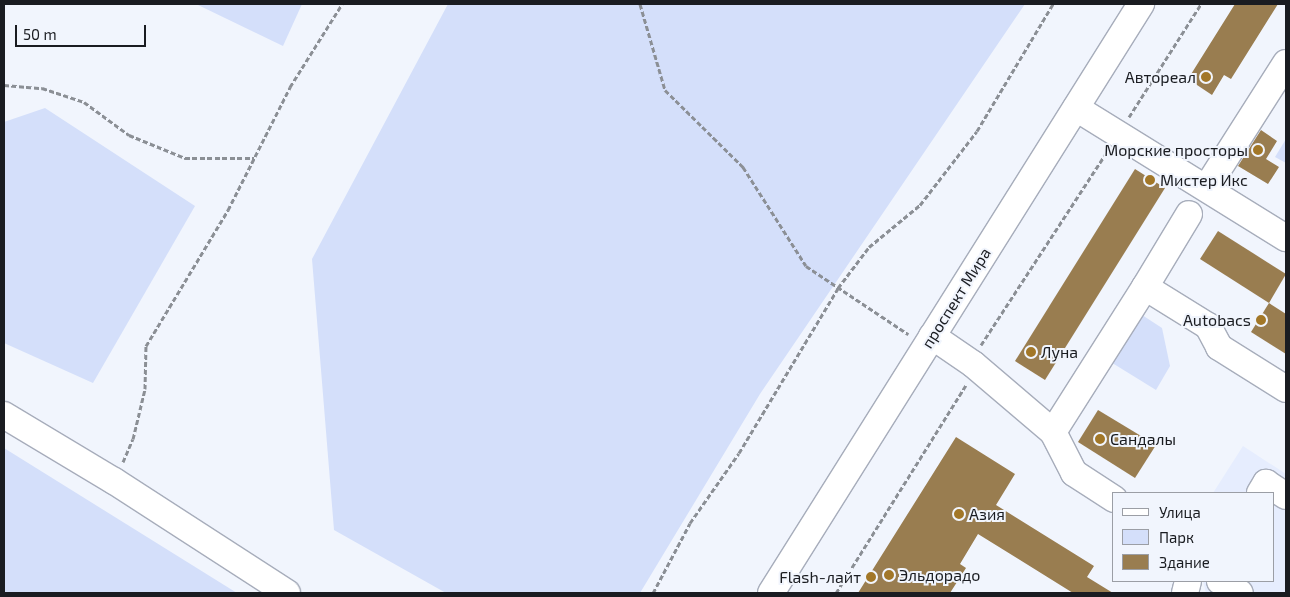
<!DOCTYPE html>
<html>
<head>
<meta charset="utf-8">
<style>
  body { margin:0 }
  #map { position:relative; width:1290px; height:597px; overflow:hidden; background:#f1f5fd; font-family:"Exo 2",sans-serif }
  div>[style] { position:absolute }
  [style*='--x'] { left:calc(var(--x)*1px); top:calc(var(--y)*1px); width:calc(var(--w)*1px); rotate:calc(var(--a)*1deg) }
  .built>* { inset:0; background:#e6edfe }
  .green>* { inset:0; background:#d4dffa }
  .building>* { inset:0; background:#997d50 }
  .path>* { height:3px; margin-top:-1.5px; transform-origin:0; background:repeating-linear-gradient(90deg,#8b8f95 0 5px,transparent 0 7.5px) }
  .roads { filter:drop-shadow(1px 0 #a7adbb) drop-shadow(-1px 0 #a7adbb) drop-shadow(0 1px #a7adbb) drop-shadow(0 -1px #a7adbb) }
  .minor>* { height:26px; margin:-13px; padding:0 13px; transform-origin:13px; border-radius:13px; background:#fff }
  .dots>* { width:14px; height:14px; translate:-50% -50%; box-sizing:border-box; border:2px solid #f1f5fd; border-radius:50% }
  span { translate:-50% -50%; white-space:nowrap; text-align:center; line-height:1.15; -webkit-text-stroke:4px #f1f5fd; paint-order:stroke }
  .poi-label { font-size:16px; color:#1a1c21 }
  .right { translate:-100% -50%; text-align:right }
  .left { translate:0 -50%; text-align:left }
  .street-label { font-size:16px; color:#1a1c21 }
  .frame { position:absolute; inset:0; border:5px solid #1a1c21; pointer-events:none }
  .legend { position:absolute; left:1112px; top:492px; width:162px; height:90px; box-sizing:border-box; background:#f1f5fd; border:1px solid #9b9ea5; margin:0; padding:6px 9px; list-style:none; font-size:15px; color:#1a1c21 }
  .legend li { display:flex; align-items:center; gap:10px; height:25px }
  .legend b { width:25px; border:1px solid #9b9ea5 }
  .scale { position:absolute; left:15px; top:25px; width:131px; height:22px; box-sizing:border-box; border:2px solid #1a1c21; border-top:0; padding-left:6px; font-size:15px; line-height:18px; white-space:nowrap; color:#1a1c21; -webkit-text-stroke:4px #f1f5fd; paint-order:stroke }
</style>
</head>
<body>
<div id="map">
  <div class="built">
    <div style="clip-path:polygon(1243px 446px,1286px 474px,1286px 593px,1206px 593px,1203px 581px,1274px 581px,1274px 493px,1213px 493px)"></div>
  </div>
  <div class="green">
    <div style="clip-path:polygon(196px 4px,302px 4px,283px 46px)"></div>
    <div style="clip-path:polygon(448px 4px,1025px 4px,760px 394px,640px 593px,446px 593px,334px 530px,312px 259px)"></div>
    <div style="clip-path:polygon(45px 108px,195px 206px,93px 383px,4px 343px,4px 122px)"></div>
    <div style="clip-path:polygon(1286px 139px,1286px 163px,1275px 157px)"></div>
    <div style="clip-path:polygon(1139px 313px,1162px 328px,1170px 366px,1156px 390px,1109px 361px)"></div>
    <div style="clip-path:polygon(4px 448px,237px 593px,4px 593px)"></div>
  </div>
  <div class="building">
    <div style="clip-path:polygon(1235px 4px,1278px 4px,1231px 79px,1224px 75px,1212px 95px,1188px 79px)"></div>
    <div style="clip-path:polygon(1261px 130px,1277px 141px,1266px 159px,1279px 167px,1268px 184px,1238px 166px)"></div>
    <div style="clip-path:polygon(1135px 169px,1165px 188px,1045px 380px,1015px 361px)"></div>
    <div style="clip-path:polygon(1218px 231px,1286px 274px,1269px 303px,1200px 259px)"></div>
    <div style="clip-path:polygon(1269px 303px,1286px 314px,1286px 354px,1251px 332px)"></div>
    <div style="clip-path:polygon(1098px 410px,1156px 445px,1135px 478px,1078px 442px)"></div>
    <div style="clip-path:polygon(956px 437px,1015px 474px,996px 505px,1094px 566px,1087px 577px,1113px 593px,1073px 593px,978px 534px,960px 564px,966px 568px,950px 593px,858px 593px)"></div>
  </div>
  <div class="path">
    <div style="--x:640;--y:4;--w:90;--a:73.8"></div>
    <div style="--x:665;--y:90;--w:110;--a:44.6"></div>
    <div style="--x:743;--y:167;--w:117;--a:57.5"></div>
    <div style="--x:806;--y:266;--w:123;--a:33.7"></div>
    <div style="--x:4;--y:85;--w:38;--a:5"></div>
    <div style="--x:42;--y:88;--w:44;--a:18.4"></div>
    <div style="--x:84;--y:102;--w:56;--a:36.3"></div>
    <div style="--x:129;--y:135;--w:61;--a:22.3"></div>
    <div style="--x:185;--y:158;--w:69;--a:0"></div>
    <div style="--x:1129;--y:117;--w:134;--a:-57.5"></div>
    <div style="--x:981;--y:345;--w:230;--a:-56.9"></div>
    <div style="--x:123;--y:462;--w:25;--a:-67"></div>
    <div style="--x:133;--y:439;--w:51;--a:-76.5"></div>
    <div style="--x:145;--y:389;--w:43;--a:-88.7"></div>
    <div style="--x:146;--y:346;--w:159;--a:-58.9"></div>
    <div style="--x:228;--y:210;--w:138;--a:-63.2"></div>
    <div style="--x:290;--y:87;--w:98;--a:-57.9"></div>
    <div style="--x:653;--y:593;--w:79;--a:-62.1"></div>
    <div style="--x:690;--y:523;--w:85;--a:-55"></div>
    <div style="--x:739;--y:453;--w:192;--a:-59"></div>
    <div style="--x:838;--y:288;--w:51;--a:-52.9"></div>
    <div style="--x:869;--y:247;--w:66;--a:-39.5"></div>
    <div style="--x:920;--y:205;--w:93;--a:-52.4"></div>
    <div style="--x:977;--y:131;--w:148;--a:-59.1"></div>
    <div style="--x:836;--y:593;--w:245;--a:-58"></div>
  </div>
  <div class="roads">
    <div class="minor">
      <div style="--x:1076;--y:108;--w:247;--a:31.8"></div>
      <div style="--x:1207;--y:187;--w:147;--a:-57.5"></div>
      <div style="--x:1145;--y:287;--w:85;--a:-58.9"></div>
      <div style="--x:932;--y:336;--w:50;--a:34.3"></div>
      <div style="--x:973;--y:364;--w:105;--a:40.4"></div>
      <div style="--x:1053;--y:432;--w:172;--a:-57.6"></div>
      <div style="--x:1145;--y:287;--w:74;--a:31.8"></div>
      <div style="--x:1208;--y:326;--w:24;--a:62"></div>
      <div style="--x:1219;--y:347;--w:79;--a:32.1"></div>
      <div style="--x:4;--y:415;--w:128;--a:31"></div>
      <div style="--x:114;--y:481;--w:206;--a:32.9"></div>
      <div style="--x:1053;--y:432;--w:46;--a:62.9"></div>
      <div style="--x:1074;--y:473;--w:48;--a:33"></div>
      <div style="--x:1260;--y:493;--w:12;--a:-59"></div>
      <div style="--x:1266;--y:483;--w:24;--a:33"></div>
      <div style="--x:1220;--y:581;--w:23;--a:31"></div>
      <div style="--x:771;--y:593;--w:696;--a:-57.86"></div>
      <div style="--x:1185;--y:593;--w:12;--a:-76"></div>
    </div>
  </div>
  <div class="dots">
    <div style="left:1206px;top:77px;background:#a27728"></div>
    <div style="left:1258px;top:150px;background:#a27728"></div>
    <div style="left:1150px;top:180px;background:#a27728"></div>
    <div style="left:1261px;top:320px;background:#a27728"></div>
    <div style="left:1031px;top:352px;background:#a27728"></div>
    <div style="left:1100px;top:439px;background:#a27728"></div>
    <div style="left:959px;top:514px;background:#a27728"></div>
    <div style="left:889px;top:575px;background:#a27728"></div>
    <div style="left:871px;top:577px;background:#a27728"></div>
  </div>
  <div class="poi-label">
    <span class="right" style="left:1196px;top:77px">Автореал</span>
    <span class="right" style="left:1248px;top:150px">Морские просторы</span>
    <span class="left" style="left:1160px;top:180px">Мистер Икс</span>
    <span class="right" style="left:1251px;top:320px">Autobacs</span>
    <span class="left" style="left:1041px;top:352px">Луна</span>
    <span class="left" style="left:1110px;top:439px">Сандалы</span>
    <span class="left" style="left:969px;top:514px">Азия</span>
    <span class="left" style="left:899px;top:575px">Эльдорадо</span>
    <span class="right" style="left:861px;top:577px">Flash-лайт</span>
  </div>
  <div class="street-label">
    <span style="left:956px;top:298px;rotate:-58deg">проспект Мира</span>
  </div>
  <div class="frame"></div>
  <ul class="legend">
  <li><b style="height:6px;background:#fff"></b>Улица</li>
  <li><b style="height:14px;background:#d4dffa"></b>Парк</li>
  <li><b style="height:14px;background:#997d50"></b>Здание</li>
  </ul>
  <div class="scale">50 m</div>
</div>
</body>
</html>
